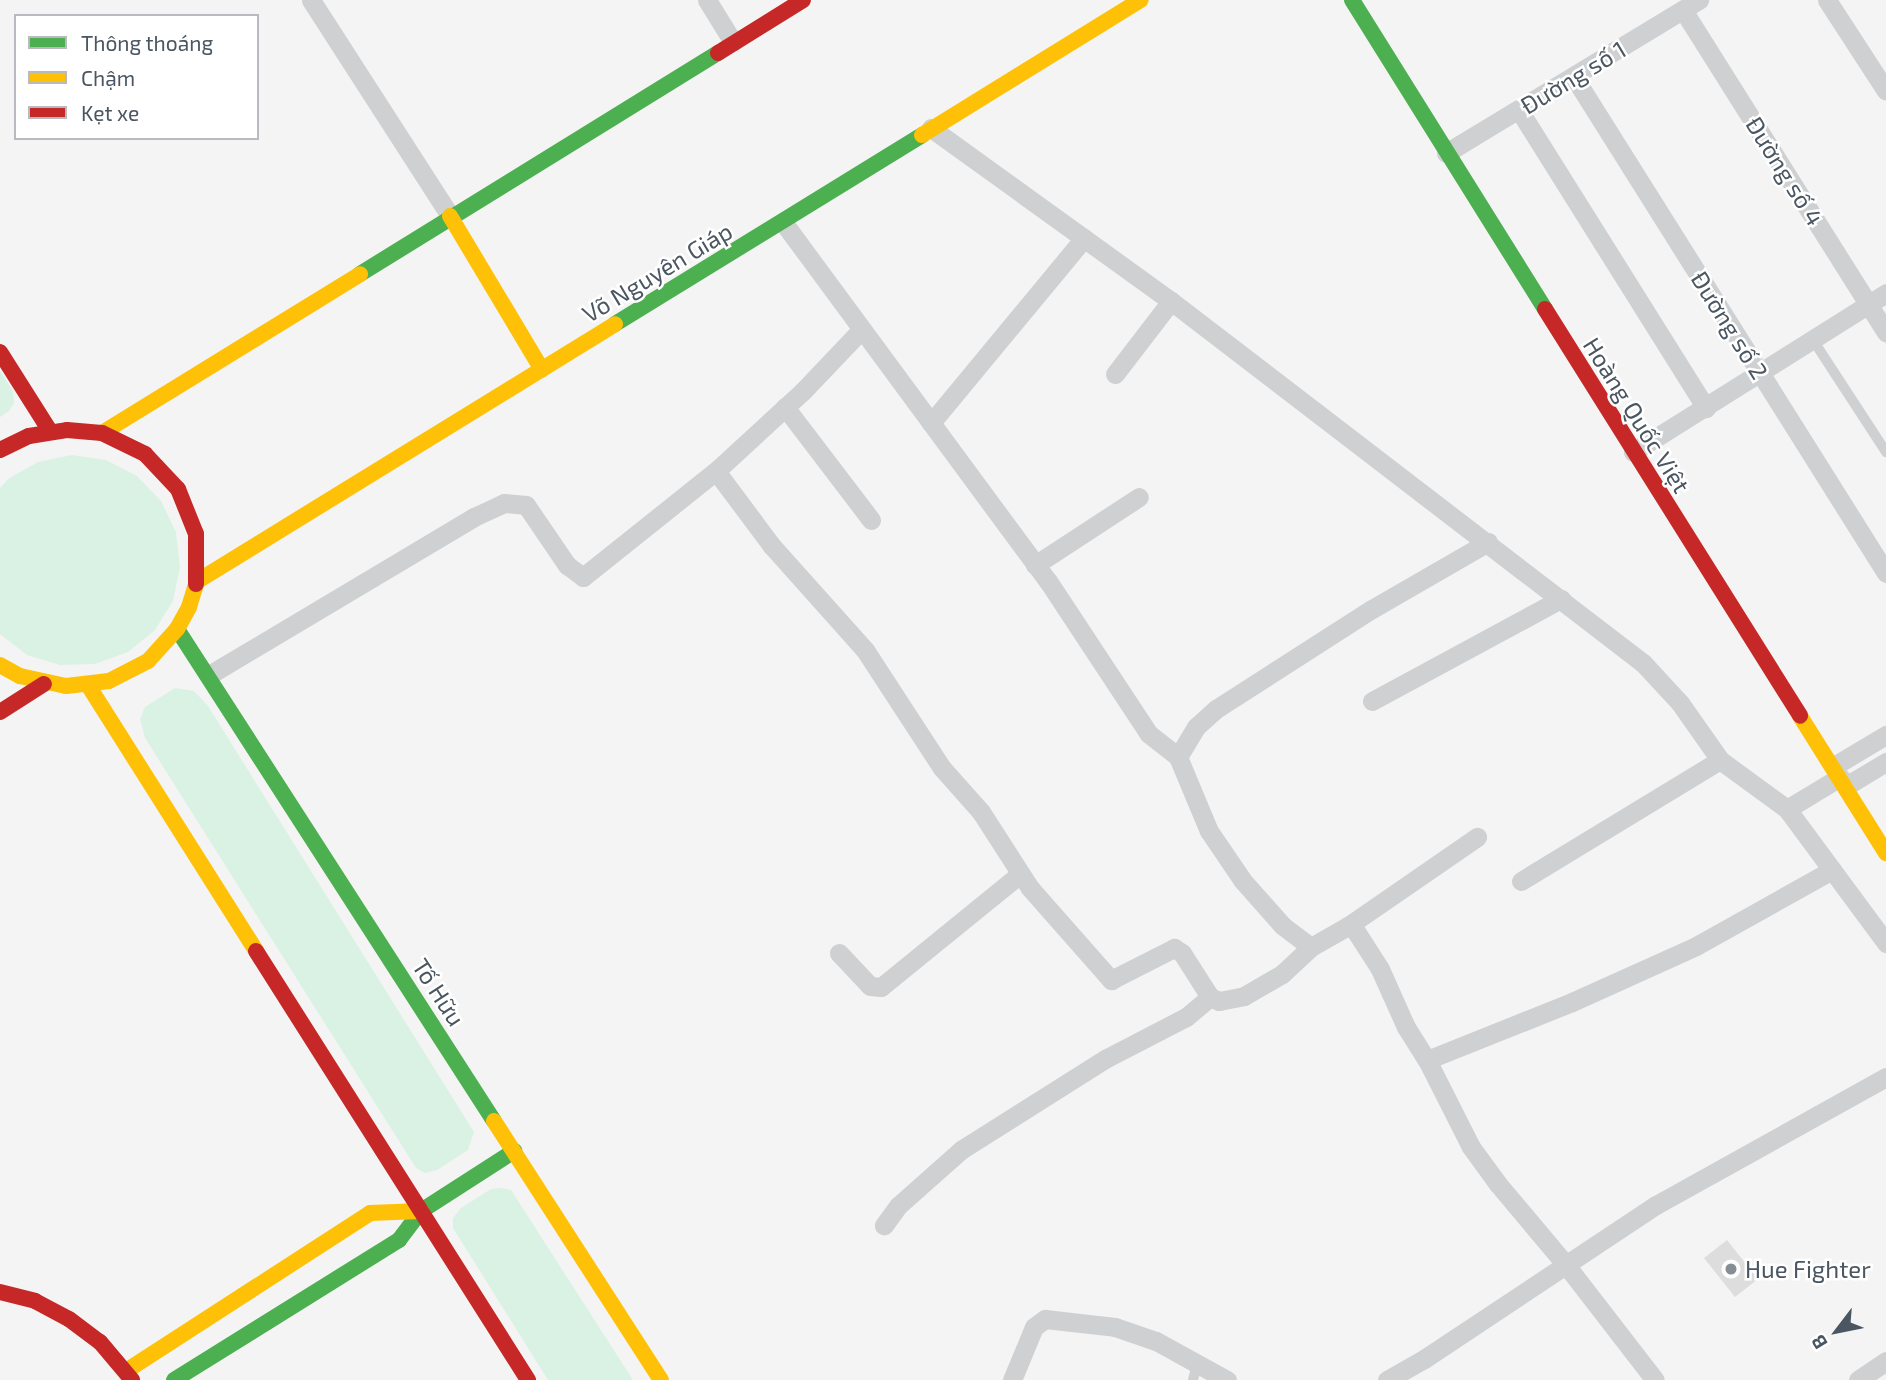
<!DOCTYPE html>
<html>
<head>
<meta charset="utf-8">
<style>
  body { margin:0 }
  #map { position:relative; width:1886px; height:1380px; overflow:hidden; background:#f4f4f4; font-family:"Exo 2",sans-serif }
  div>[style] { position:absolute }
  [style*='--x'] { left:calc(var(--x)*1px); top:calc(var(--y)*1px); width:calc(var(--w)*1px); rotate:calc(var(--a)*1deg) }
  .green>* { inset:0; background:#d9f2e3 }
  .building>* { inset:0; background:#ddddde }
  .lane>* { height:10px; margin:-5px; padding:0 5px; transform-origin:5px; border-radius:5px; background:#ced0d2 }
  .street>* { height:19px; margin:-9.5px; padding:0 9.5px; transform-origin:9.5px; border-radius:9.5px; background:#ced0d2 }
  .fast>* { height:16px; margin:-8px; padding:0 8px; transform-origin:8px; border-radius:8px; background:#4caf50 }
  .slow>* { height:16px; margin:-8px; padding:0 8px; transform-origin:8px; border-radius:8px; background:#ffc107 }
  .jam>* { height:16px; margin:-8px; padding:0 8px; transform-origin:8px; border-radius:8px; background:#c62828 }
  .dots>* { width:19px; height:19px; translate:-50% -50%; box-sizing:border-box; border:4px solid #fff; border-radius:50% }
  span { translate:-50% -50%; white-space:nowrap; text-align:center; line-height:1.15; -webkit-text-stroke:5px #fff; paint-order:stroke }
  .street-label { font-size:24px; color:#4a5661 }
  .poi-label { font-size:24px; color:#4a5661 }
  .left { translate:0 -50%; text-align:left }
  .legend { position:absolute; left:14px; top:14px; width:245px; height:126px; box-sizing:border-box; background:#fff; border:2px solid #b7bbc0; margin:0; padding:9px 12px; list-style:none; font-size:21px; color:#4a5661 }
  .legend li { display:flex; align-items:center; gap:14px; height:35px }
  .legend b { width:35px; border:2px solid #b7bbc0 }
  .north { position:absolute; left:1802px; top:1296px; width:70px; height:70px; -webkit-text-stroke:5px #fff; paint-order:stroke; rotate:238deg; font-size:19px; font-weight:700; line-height:28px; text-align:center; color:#4a5661 }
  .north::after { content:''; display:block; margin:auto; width:24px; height:32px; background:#4a5661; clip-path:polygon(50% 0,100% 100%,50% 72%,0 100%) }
</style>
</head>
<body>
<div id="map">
  <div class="green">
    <div style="clip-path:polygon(0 371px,13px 391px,14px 403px,9px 411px,0 417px)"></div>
    <div style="clip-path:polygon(72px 455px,106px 460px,137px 476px,161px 501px,176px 532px,180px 567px,173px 601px,155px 630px,128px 652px,95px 664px,60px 665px,27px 655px,0 634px,0 488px,8px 479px,38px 462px)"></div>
    <div style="clip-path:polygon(175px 688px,194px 691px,208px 706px,474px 1132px,468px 1150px,437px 1170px,425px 1173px,416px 1168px,145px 738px,140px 719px,145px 707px)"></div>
    <div style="clip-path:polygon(501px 1188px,511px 1190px,633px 1380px,548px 1380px,453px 1228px,453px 1218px,461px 1208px,491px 1189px)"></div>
  </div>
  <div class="building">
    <div style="clip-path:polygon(1727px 1240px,1758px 1279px,1735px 1297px,1704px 1258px)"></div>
  </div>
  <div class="lane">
    <div style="--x:1813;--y:340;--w:134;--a:56.9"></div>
    <div style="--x:1193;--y:1380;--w:16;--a:-76"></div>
  </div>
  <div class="street">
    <div style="--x:311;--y:0;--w:257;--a:57.2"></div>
    <div style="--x:707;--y:0;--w:49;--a:58.2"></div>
    <div style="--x:1827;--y:0;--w:108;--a:57"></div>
    <div style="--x:1683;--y:10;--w:381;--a:57.8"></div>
    <div style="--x:1574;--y:77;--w:586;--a:57.83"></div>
    <div style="--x:1519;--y:110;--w:352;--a:57.9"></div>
    <div style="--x:931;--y:128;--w:296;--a:35.8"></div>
    <div style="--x:1171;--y:301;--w:595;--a:37.49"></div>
    <div style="--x:1643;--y:663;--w:54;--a:47.2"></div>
    <div style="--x:1680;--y:703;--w:70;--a:54.9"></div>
    <div style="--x:1720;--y:760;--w:83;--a:36.2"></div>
    <div style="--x:1787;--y:809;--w:62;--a:-31.1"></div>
    <div style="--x:1446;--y:153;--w:296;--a:-31.2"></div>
    <div style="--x:783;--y:222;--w:446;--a:53.6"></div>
    <div style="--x:1048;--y:581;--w:183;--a:56.6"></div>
    <div style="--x:1149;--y:734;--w:37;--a:38"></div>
    <div style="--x:1178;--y:757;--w:80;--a:67.3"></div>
    <div style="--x:1209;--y:831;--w:60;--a:55.8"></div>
    <div style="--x:1243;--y:881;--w:60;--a:48.4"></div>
    <div style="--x:1283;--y:926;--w:35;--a:37"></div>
    <div style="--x:1311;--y:947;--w:43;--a:-29.6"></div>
    <div style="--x:1348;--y:926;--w:8;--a:30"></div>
    <div style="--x:1355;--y:930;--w:46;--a:57.3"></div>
    <div style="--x:1380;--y:969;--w:64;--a:65.9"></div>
    <div style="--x:1406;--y:1027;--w:39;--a:58"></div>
    <div style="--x:1427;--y:1060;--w:97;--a:63.2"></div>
    <div style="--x:1471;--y:1147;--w:46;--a:53.9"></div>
    <div style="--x:1498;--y:1184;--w:106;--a:50"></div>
    <div style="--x:1566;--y:1265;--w:145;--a:52.3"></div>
    <div style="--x:1115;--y:374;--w:92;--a:-52.5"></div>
    <div style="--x:785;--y:407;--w:142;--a:52.7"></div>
    <div style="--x:931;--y:423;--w:240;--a:-50.4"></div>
    <div style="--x:1633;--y:452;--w:299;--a:-32.1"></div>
    <div style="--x:716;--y:471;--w:94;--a:53.3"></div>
    <div style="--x:772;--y:546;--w:140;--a:48.2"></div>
    <div style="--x:865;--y:650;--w:141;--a:56.9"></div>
    <div style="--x:942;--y:768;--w:59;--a:48.4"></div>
    <div style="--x:981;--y:812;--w:90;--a:57.2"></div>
    <div style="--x:1030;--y:888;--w:123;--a:48.6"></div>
    <div style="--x:1111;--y:980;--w:71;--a:-26.9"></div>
    <div style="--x:1174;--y:948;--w:9;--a:32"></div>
    <div style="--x:1182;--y:953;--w:52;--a:57.5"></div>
    <div style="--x:1210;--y:997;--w:31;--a:140"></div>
    <div style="--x:1186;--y:1017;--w:91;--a:152.6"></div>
    <div style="--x:1105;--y:1059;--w:170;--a:147.7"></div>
    <div style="--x:961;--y:1150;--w:84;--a:138.4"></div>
    <div style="--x:898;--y:1206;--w:24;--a:126"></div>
    <div style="--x:1035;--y:565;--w:124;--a:-33.2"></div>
    <div style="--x:209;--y:675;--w:309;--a:-30.8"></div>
    <div style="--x:474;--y:517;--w:33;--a:-25"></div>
    <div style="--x:504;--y:503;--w:22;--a:5"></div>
    <div style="--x:526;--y:505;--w:73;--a:55.7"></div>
    <div style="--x:567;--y:565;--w:20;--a:37"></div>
    <div style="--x:583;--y:577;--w:170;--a:-38.6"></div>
    <div style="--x:716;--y:471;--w:118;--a:-42.6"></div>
    <div style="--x:803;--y:391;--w:84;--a:-46.4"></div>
    <div style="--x:1372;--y:701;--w:215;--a:-28.4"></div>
    <div style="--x:1178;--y:757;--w:35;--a:-59"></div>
    <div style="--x:1196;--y:727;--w:27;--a:-42"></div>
    <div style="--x:1216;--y:709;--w:185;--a:-32.7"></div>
    <div style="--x:1372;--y:609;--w:134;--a:-30"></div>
    <div style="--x:1834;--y:766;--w:61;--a:-30.8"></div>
    <div style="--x:1846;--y:786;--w:47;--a:-31"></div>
    <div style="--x:1787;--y:809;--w:167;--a:53.5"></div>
    <div style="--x:1521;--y:881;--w:233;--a:-31.3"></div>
    <div style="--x:1348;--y:926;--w:157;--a:-34.6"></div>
    <div style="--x:839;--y:953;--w:45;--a:46.8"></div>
    <div style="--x:870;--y:986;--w:11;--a:5"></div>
    <div style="--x:881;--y:987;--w:179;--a:-39.1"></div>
    <div style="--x:1210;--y:997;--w:10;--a:24"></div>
    <div style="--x:1219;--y:1001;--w:25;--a:-11"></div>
    <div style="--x:1244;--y:996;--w:44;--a:-30.1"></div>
    <div style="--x:1282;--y:974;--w:40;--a:-43"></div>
    <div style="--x:1427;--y:1060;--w:156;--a:-21.8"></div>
    <div style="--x:1572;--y:1002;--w:136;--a:-24.3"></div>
    <div style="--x:1696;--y:946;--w:156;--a:-29.2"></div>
    <div style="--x:1012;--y:1380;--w:57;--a:-67.5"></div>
    <div style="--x:1034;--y:1327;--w:14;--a:-36"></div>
    <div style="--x:1045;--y:1319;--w:70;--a:6.5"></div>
    <div style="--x:1115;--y:1327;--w:43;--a:18.9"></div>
    <div style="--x:1156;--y:1341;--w:81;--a:28.8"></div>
    <div style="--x:1387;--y:1380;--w:43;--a:-29.6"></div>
    <div style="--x:1424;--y:1359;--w:278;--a:-33.6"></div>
    <div style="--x:1656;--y:1205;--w:263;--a:-29.1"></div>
    <div style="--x:1858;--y:1380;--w:34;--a:-34"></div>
  </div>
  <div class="fast">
    <div style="--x:1352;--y:0;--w:364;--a:58"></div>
    <div style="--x:360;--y:274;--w:421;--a:-31.7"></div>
    <div style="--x:615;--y:324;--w:361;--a:-31.6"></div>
    <div style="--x:177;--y:629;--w:585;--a:57.21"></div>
    <div style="--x:174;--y:1380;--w:265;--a:-31.9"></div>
    <div style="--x:399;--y:1240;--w:36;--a:-53"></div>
    <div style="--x:421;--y:1211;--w:111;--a:-32.8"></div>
  </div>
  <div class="slow">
    <div style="--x:922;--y:135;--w:257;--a:-31.7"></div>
    <div style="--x:450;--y:216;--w:179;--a:59.1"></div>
    <div style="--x:102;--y:433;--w:303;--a:-31.6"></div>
    <div style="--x:196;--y:582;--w:492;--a:-31.6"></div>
    <div style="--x:0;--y:665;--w:23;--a:29"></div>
    <div style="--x:20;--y:676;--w:47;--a:12.3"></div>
    <div style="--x:66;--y:686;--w:43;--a:-6.6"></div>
    <div style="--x:109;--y:681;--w:44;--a:-27.1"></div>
    <div style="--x:148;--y:661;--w:43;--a:-47.8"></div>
    <div style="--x:177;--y:629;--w:25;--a:-61"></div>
    <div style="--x:189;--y:607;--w:24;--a:-73"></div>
    <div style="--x:88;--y:685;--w:315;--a:57.7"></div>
    <div style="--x:1800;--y:716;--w:162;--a:57.9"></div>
    <div style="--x:494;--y:1121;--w:308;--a:57.2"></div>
    <div style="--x:126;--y:1371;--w:291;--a:-32.9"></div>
    <div style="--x:370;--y:1213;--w:51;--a:-2.2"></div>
  </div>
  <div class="jam">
    <div style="--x:718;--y:53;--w:100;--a:-31.9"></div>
    <div style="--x:1545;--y:309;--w:480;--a:57.9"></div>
    <div style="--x:0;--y:352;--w:93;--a:57.7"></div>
    <div style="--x:0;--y:450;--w:32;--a:-26"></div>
    <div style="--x:29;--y:436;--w:38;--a:-9"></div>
    <div style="--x:67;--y:430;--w:35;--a:5"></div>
    <div style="--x:102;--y:433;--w:48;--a:26"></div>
    <div style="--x:145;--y:454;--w:48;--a:46.7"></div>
    <div style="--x:178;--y:489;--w:48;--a:68.2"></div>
    <div style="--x:196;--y:534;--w:50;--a:90"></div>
    <div style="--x:0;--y:712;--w:52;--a:-32.5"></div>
    <div style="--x:256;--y:951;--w:508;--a:57.62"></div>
    <div style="--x:0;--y:1292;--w:36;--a:14"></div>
    <div style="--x:35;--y:1301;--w:38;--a:28"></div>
    <div style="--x:69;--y:1319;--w:39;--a:37"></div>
    <div style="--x:100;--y:1342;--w:50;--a:49.9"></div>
  </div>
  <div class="dots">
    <div style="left:1731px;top:1269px;background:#868d94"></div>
  </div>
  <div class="street-label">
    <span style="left:1573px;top:77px;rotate:-31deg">Đường số 1</span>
    <span style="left:1785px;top:171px;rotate:58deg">Đường số 4</span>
    <span style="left:657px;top:272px;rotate:-31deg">Võ Nguyên Giáp</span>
    <span style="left:1730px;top:325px;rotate:58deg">Đường số 2</span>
    <span style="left:1637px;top:415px;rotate:58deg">Hoàng Quốc Việt</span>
    <span style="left:439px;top:992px;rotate:57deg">Tố Hữu</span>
  </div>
  <div class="poi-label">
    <span class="left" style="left:1745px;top:1269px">Hue Fighter</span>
  </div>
  <ul class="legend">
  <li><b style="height:9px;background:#4caf50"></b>Thông thoáng</li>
  <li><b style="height:9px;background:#ffc107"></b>Chậm</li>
  <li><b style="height:9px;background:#c62828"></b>Kẹt xe</li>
  </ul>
  <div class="north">B</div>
</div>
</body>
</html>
